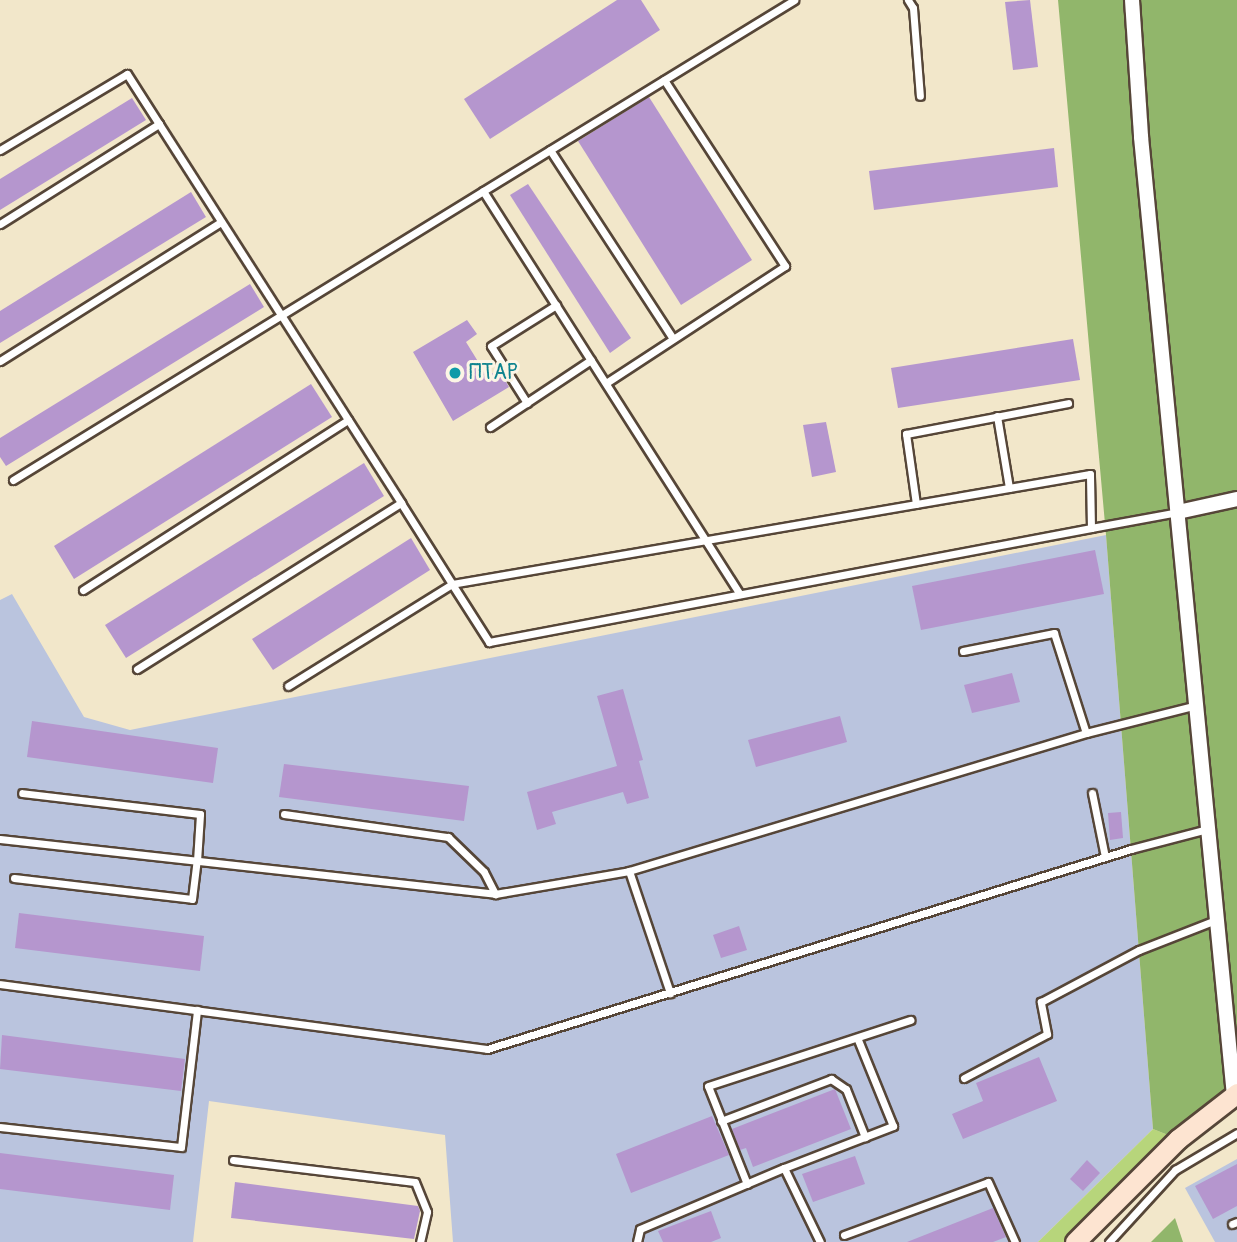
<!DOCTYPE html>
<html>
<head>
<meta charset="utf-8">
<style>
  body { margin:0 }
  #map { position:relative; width:1237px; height:1242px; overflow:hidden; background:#f2e7ca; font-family:Pangolin,sans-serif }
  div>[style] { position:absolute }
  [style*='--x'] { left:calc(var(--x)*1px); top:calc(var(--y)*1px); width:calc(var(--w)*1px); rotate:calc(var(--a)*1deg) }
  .industrial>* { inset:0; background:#bac4de }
  .green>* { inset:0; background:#b7d57b }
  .forest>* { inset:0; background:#91b66b }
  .building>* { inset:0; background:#b596ce }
  .roads { filter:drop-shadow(2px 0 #564638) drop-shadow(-2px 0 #564638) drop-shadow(0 2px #564638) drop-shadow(0 -2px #564638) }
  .lane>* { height:7px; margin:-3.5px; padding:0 3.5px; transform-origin:3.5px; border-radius:3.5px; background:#fff }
  .street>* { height:14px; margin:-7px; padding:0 7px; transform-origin:7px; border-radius:7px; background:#fff }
  .secondary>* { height:19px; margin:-9.5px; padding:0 9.5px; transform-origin:9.5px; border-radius:9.5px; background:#fde4d1 }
  .dots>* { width:19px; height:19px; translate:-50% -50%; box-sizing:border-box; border:4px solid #fcf5e5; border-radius:50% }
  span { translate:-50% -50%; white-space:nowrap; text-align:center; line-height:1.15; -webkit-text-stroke:6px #fcf5e5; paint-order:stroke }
  .culture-label { font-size:21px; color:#0d838f }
  .left { translate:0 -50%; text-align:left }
</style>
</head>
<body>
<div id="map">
  <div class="industrial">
    <div style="clip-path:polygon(1106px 535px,1153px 1129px,1038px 1242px,453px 1242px,445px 1135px,209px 1101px,193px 1242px,0 1242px,0 600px,12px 594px,84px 717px,130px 730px)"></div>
    <div style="clip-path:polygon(1237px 1159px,1237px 1242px,1215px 1242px,1185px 1188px)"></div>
  </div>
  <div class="green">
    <div style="clip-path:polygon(1153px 1129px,1178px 1139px,1075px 1242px,1038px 1242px)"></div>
  </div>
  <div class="forest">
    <div style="clip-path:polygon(1058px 0,1237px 0,1237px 1093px,1178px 1139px,1153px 1129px,1106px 535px)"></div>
    <div style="clip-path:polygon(1175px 1218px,1183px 1242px,1151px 1242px)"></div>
  </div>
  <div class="building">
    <div style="clip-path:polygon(617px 0,641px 0,660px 30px,490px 139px,464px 99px)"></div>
    <div style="clip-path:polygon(1030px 0,1038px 67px,1013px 70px,1005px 2px)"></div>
    <div style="clip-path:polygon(649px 97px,752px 260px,681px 305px,578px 141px)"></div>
    <div style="clip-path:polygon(132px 98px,146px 120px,0 210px,0 179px)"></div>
    <div style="clip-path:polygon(1054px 148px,1058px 187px,874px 210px,869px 171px)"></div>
    <div style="clip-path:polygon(528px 184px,631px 338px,610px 353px,510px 195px)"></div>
    <div style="clip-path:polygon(191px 192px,206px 217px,0 343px,0 311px)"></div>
    <div style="clip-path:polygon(250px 284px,264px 307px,6px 466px,0 457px,0 438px)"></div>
    <div style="clip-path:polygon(467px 320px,477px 334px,466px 342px,487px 376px,499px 370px,509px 387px,453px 421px,413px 352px)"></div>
    <div style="clip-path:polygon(1073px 339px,1080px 380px,898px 408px,891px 368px)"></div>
    <div style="clip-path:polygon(311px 384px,332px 417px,74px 579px,54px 546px)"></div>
    <div style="clip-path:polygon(826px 422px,836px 472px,812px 477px,803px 425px)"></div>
    <div style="clip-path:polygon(364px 463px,384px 496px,126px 658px,105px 625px)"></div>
    <div style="clip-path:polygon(411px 538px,430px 570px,273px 670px,252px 639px)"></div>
    <div style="clip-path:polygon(1095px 550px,1104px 594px,921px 630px,912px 586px)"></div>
    <div style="clip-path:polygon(1012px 673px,1020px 702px,972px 713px,964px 685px)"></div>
    <div style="clip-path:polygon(623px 689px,643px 760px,639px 761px,649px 798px,627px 804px,623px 792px,552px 812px,556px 824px,537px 830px,527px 792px,617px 766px,597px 696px)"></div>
    <div style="clip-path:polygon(840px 716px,847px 742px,756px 767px,748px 740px)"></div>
    <div style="clip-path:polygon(32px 721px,218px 748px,213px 783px,27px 757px)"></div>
    <div style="clip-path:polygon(284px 764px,469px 786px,464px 821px,279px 797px)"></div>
    <div style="clip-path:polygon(1121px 812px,1123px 838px,1110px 840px,1108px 813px)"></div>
    <div style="clip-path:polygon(19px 913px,204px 936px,200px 971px,15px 948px)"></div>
    <div style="clip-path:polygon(739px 926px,747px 950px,721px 958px,713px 935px)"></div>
    <div style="clip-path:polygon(2px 1035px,185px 1059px,181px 1091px,0 1069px)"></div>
    <div style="clip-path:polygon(1039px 1057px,1057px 1101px,963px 1139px,952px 1114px,983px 1101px,976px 1083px)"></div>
    <div style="clip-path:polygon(835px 1089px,851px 1129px,753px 1167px,746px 1148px,740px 1150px,732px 1129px)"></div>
    <div style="clip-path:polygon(712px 1116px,729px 1155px,631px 1193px,616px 1154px)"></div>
    <div style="clip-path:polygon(0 1153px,174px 1175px,170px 1210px,0 1189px)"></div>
    <div style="clip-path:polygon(855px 1156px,865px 1184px,813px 1202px,802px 1174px)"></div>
    <div style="clip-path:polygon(1087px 1160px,1100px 1173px,1083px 1191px,1070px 1179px)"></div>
    <div style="clip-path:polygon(1237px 1164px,1237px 1206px,1213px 1219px,1195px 1186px)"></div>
    <div style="clip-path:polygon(235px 1182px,418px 1206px,420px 1211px,414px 1239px,231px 1218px)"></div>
    <div style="clip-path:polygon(993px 1208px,1006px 1237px,993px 1242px,907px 1242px)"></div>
    <div style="clip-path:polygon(711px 1211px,721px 1238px,711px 1242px,663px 1242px,658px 1231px)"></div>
  </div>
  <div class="roads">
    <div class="lane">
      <div style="--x:908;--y:0;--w:9;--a:58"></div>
      <div style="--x:913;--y:8;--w:88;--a:85.5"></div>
      <div style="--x:0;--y:150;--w:148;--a:-30.9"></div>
      <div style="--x:127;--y:74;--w:59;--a:57.4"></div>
      <div style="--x:159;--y:124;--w:450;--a:57.4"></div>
      <div style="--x:401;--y:503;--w:96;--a:57.8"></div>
      <div style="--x:452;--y:584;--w:69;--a:57.5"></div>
      <div style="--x:489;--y:642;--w:613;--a:-10.72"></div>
      <div style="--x:1091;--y:528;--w:54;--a:-91.1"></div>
      <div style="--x:1090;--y:474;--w:647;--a:170.22"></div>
      <div style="--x:452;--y:584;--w:193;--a:148.1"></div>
      <div style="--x:550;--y:150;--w:225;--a:56.9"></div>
      <div style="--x:483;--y:191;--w:478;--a:57.5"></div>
      <div style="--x:0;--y:224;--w:188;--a:-32.2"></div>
      <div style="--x:0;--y:361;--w:261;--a:-32.2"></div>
      <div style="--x:606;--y:383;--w:214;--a:-33.2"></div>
      <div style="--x:785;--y:266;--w:222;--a:-123"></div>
      <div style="--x:527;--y:403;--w:67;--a:-122.3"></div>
      <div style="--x:491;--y:346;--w:77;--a:-32.2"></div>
      <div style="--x:997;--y:416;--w:73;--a:80.5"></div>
      <div style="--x:490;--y:427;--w:121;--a:-33.6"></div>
      <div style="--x:13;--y:480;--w:917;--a:-31.57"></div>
      <div style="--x:916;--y:504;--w:71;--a:-98.1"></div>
      <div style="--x:906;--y:434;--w:165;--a:-10.8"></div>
      <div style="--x:1091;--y:528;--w:88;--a:-10.4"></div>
      <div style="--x:83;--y:590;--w:315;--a:-32.7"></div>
      <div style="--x:963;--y:651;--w:93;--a:-11.2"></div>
      <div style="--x:1054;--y:633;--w:105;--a:72.3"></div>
      <div style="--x:1086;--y:733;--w:114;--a:-14.2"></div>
      <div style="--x:137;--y:669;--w:312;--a:-32.2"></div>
      <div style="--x:1092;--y:793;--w:65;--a:78.5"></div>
      <div style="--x:284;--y:814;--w:166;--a:8"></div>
      <div style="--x:448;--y:837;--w:50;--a:44.2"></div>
      <div style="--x:484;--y:872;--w:25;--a:63"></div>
      <div style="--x:0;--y:839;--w:498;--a:6.3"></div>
      <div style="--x:495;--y:894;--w:136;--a:-9.7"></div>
      <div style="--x:629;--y:871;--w:477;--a:-16.8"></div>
      <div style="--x:629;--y:871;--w:129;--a:71.4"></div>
      <div style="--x:14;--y:878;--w:179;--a:6.7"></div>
      <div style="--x:192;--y:899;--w:38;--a:-83"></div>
      <div style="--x:197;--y:861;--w:47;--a:-86.3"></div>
      <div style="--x:200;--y:814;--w:179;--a:-173.3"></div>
      <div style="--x:0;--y:984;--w:491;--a:7.6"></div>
      <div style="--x:487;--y:1049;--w:674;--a:-17.25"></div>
      <div style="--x:1131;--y:849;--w:80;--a:-14.6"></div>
      <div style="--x:964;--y:1078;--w:94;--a:-27.9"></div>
      <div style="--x:1047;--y:1034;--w:33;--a:-101"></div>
      <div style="--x:1041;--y:1002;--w:111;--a:-28"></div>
      <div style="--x:1139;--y:950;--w:83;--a:-21.3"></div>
      <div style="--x:721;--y:1121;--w:118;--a:-20.9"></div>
      <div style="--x:831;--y:1079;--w:18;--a:34"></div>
      <div style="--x:846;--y:1089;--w:52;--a:68.4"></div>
      <div style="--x:0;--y:1127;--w:182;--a:6.3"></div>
      <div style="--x:181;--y:1147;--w:138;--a:-83.3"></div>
      <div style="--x:233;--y:1160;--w:183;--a:6.9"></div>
      <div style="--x:415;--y:1182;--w:32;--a:68"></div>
      <div style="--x:427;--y:1212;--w:31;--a:103"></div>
      <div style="--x:784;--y:1168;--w:117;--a:-21.1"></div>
      <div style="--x:893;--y:1126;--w:93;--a:-112.1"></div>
      <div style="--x:747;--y:1184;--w:105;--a:-111.7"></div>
      <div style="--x:708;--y:1086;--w:213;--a:-18.1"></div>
      <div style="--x:1232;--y:1224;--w:5;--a:-22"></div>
      <div style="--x:844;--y:1235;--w:153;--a:-20.2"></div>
      <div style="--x:988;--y:1182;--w:66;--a:65.8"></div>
      <div style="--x:637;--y:1242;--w:13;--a:-77"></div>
      <div style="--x:640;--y:1229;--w:156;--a:-23"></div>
      <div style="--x:784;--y:1168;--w:82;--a:64.1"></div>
      <div style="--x:1109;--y:1242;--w:98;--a:-47.5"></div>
      <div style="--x:1175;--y:1170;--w:72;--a:-30.8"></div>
    </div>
    <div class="street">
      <div style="--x:1132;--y:0;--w:137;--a:86.2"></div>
      <div style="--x:1141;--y:137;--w:963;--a:84.46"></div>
      <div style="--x:1178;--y:512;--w:60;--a:-12.4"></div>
    </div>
    <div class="secondary">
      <div style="--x:1075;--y:1242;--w:146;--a:-45"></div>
      <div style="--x:1178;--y:1139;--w:75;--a:-37.9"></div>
    </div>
  </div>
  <div class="dots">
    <div style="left:455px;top:373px;background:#0f9aa8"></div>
  </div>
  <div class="culture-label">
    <span class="left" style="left:469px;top:373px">ПТАР</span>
  </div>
</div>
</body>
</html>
